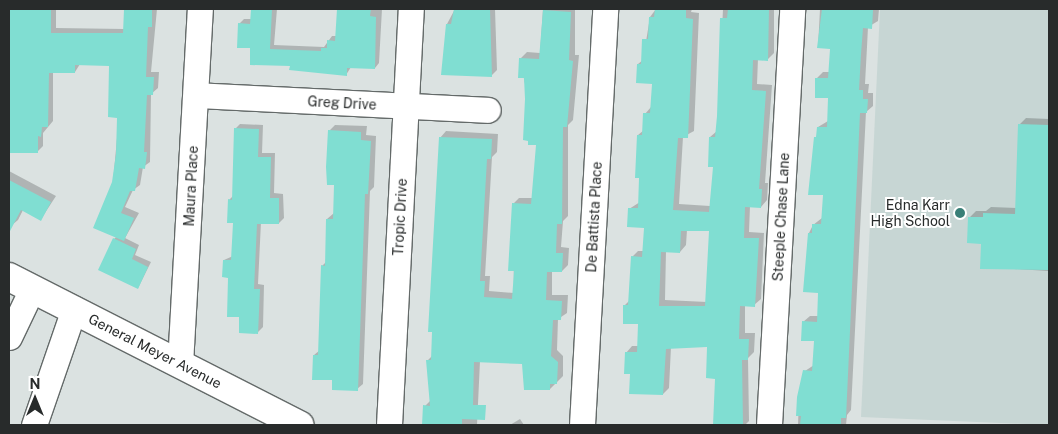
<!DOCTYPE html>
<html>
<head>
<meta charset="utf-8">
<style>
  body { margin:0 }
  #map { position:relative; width:1058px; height:434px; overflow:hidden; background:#dbe2e1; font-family:"Public Sans",sans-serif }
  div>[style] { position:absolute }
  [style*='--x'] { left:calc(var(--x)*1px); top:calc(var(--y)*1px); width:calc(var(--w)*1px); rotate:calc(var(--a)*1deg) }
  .built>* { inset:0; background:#c7d6d4 }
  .shadow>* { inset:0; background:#0003 }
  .building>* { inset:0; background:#80ded2 }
  .roads { filter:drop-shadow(1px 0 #646a69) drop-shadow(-1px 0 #646a69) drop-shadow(0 1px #646a69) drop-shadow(0 -1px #646a69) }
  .minor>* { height:25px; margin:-12.5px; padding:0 12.5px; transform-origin:12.5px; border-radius:12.5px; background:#fff }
  .major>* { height:28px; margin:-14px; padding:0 14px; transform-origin:14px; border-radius:14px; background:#fff }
  .dots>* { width:14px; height:14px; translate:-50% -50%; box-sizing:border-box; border:2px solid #fff; border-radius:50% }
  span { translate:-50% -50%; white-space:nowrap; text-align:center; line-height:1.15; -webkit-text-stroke:4px #fff; paint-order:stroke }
  .street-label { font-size:14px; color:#282b2b }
  .poi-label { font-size:14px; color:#282b2b }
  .right { translate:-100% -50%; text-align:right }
  .frame { position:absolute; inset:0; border:10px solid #282b2b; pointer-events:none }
  .north { position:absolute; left:10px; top:374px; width:50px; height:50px; -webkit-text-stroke:4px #fff; paint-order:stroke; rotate:0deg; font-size:14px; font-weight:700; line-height:20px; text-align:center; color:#282b2b }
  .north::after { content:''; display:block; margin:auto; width:18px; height:22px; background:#282b2b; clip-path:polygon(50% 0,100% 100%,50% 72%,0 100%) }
</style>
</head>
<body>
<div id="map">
  <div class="built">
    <div style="clip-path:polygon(880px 9px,1049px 9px,1049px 425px,861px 417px)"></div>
  </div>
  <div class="shadow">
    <div style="clip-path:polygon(9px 9px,56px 9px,56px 28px,125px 29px,125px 9px,157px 9px,151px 72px,159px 72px,158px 88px,151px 94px,150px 162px,143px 167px,140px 185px,133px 190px,125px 207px,139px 213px,125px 238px,139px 245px,135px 255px,151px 262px,138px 288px,114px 239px,117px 236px,113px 182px,119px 116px,111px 64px,80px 64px,75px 72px,53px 72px,53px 121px,43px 133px,43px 146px,37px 152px,9px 152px)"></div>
    <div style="clip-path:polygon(252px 9px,277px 9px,274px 45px,324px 47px,332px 36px,337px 36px,337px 9px,382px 9px,379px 63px,375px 68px,351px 67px,346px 75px,291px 65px,252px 47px,239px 24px,244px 19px,252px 19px)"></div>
    <div style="clip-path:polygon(455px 9px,495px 9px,497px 70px,491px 76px,447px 24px)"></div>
    <div style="clip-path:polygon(543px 9px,575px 9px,575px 55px,579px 55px,573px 120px,568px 125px,568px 216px,563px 221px,561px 247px,569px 248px,568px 265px,562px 271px,552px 271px,552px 295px,568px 295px,567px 313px,558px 319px,557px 350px,563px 356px,563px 376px,550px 389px,523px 363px,480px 361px,477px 425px,424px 425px,425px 406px,431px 400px,428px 360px,433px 355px,440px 138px,446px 131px,498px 134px,497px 152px,492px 157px,485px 276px,490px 276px,489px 291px,514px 293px,513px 204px,519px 198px,533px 198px,537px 144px,520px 59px,527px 52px,540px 53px)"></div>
    <div style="clip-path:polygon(evenodd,656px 9px,692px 9px,691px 12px,699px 13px,694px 131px,683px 137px,679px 204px,710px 206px,715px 166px,710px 137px,717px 131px,723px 9px,774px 9px,774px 53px,768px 59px,758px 59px,757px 84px,772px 85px,765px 183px,768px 183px,767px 200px,761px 207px,750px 206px,749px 232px,764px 233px,761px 299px,754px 305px,745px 305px,745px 333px,755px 333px,754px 352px,748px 358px,749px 421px,745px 425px,714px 425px,716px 378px,709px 346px,671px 347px,669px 388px,663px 394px,631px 373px,626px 353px,632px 346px,638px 346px,639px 323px,625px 305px,629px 301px,632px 257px,638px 251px,644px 251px,645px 227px,629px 209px,640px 202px,638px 135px,644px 130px,645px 114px,651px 107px,653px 82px,638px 64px,643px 60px,650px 17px,656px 9px,687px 230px,711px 230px,707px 302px,665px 300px,666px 251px,680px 252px,686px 245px,687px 230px)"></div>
    <div style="clip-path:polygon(820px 9px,879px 9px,878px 21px,868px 27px,867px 47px,865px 84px,869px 84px,868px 93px,873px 93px,873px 106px,866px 112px,851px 410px,847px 415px,846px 425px,798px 425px,799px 397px,805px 371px,814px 365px,815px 340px,803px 322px,810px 316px,819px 316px,819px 292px,809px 233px,813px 225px,822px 218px,824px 194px,809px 193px,818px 127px,828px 121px,829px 97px,817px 78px,823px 72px,830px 72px,831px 47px,818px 47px)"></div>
    <div style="clip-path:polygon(1026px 118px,1049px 119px,1049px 271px,982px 267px,982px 243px,969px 218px,976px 211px,986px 211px,991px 207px,1017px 208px,1019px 125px)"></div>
    <div style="clip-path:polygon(240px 124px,263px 125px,262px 153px,275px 153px,274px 193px,283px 194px,284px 218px,279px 223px,261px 222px,258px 284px,264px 285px,263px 327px,258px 332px,241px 316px,224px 260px,233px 256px,234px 222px,229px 200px,233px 196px,235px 129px)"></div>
    <div style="clip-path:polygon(335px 125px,367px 126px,366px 135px,376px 136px,374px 187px,370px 191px,363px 384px,357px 389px,333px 379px,314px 355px,320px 350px,322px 266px,326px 262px,327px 219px,334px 213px,335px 184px,329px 131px)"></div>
    <div style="clip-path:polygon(9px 171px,56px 196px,41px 219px,23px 210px,18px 220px,12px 225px,9px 224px)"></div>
    <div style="clip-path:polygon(520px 419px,524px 425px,510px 425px)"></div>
  </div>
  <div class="building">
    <div style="clip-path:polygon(9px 9px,51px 9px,51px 33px,123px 33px,124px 9px,152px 9px,152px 27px,148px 27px,146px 77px,154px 77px,153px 95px,147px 95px,144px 152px,147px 152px,145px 169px,139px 168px,135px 191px,130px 191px,121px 213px,134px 218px,124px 241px,93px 228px,112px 182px,116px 154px,117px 118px,108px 117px,109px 66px,75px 65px,75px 73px,49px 73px,48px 127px,42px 127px,41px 137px,38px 136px,38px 153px,9px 153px)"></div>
    <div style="clip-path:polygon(251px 9px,272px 9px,270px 49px,321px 51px,321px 48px,327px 48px,327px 40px,335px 41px,337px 9px,371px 9px,370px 16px,376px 17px,375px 69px,347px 68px,347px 76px,289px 70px,290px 66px,250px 65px,250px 48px,237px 48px,238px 23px,250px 24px)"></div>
    <div style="clip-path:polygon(454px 9px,490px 9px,492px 77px,441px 75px,446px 24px,451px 24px)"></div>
    <div style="clip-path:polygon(evenodd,655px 9px,686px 9px,686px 18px,693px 19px,688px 138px,678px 138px,673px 210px,709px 212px,713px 167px,708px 167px,709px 137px,715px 137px,717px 116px,720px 18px,727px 18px,728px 9px,769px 9px,768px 61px,753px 60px,752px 90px,766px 91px,759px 189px,762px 189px,761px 208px,745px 207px,744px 238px,759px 238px,755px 307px,740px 306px,739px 339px,749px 339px,748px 360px,742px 360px,743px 425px,713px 425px,715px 379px,706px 378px,707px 347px,666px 349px,663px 395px,629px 394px,630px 374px,624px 374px,625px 352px,637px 352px,638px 324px,623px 324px,623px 305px,628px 305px,631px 256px,642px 257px,644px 228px,627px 227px,628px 208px,638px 208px,639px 178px,635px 178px,637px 135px,642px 135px,643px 113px,650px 113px,652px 84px,636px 83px,637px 64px,641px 64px,642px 39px,648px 39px,649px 17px,654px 17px,655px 9px,681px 231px,709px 231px,705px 306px,659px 306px,661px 252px,680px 253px,681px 231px)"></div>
    <div style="clip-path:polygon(822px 9px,873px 10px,872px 29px,863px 28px,861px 54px,859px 90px,863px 90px,863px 99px,868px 99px,867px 113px,860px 113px,846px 418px,841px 418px,841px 425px,800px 425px,801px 416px,796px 416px,797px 397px,803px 370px,812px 371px,814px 341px,801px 341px,802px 321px,817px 322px,818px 293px,803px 292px,808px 233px,812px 233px,812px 224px,821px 224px,823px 195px,808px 195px,814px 137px,816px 137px,817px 127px,827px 127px,828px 98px,815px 98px,815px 78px,828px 78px,830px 49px,817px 48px)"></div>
    <div style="clip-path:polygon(543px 10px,571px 12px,569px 60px,573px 61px,567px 127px,563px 127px,562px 224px,557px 224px,556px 253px,563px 253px,562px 272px,547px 272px,546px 300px,562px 301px,561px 320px,553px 320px,551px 356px,558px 362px,557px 384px,550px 384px,550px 390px,524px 390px,522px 364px,474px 362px,473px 405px,486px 405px,485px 420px,462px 419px,462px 425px,422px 425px,423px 405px,430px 406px,426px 360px,431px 360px,432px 332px,428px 332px,439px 137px,492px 139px,491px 159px,487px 159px,480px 281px,485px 281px,484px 297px,512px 299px,514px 271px,508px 271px,512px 203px,531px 204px,536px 145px,528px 145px,528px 141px,523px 140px,525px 99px,524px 78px,518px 78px,519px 58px,539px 59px)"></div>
    <div style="clip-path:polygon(1018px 124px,1049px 125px,1049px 270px,980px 269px,981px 244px,967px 243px,968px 217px,983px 217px,983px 213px,1015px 214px)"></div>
    <div style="clip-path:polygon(234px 128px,259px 129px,258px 157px,271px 157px,270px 198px,279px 198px,279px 224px,257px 224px,254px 289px,260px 289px,258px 334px,239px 333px,239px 317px,227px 317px,228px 278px,222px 277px,223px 260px,231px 260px,233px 223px,227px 223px,228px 199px,232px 200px)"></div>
    <div style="clip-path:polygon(328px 130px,361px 132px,361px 140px,371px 141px,368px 194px,365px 194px,358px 391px,332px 390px,332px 380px,312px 380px,313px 355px,318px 355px,321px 265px,325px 266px,326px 219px,333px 219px,334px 185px,327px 185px,326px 167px)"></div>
    <div style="clip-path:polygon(9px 180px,51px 202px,41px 221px,21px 210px,9px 233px)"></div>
    <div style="clip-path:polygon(113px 238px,136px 249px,132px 259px,148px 267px,138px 289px,98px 270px)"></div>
  </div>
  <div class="roads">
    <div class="minor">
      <div style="--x:196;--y:95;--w:292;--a:2.9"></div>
      <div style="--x:9;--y:337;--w:53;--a:-64.4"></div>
      <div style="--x:180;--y:364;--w:356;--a:-86.8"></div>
      <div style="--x:34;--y:425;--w:123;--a:-71"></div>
      <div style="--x:389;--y:425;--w:417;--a:-87"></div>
      <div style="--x:582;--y:425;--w:417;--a:-86.8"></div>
      <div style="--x:769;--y:425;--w:417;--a:-86.8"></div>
    </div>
    <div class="major">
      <div style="--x:9;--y:277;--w:326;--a:27"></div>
    </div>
  </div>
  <div class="dots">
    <div style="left:960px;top:213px;background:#397f77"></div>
  </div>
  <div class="street-label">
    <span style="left:342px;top:103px;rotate:3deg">Greg Drive</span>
    <span style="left:191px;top:186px;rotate:-87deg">Maura Place</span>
    <span style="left:400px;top:217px;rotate:-87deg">Tropic Drive</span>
    <span style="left:594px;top:217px;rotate:-87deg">De Battista Place</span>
    <span style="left:781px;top:217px;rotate:-87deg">Steeple Chase Lane</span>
    <span style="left:155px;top:351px;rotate:27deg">General Meyer Avenue</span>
  </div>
  <div class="poi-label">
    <span class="right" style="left:950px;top:213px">Edna Karr<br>High School</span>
  </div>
  <div class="frame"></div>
  <div class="north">N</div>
</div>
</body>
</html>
